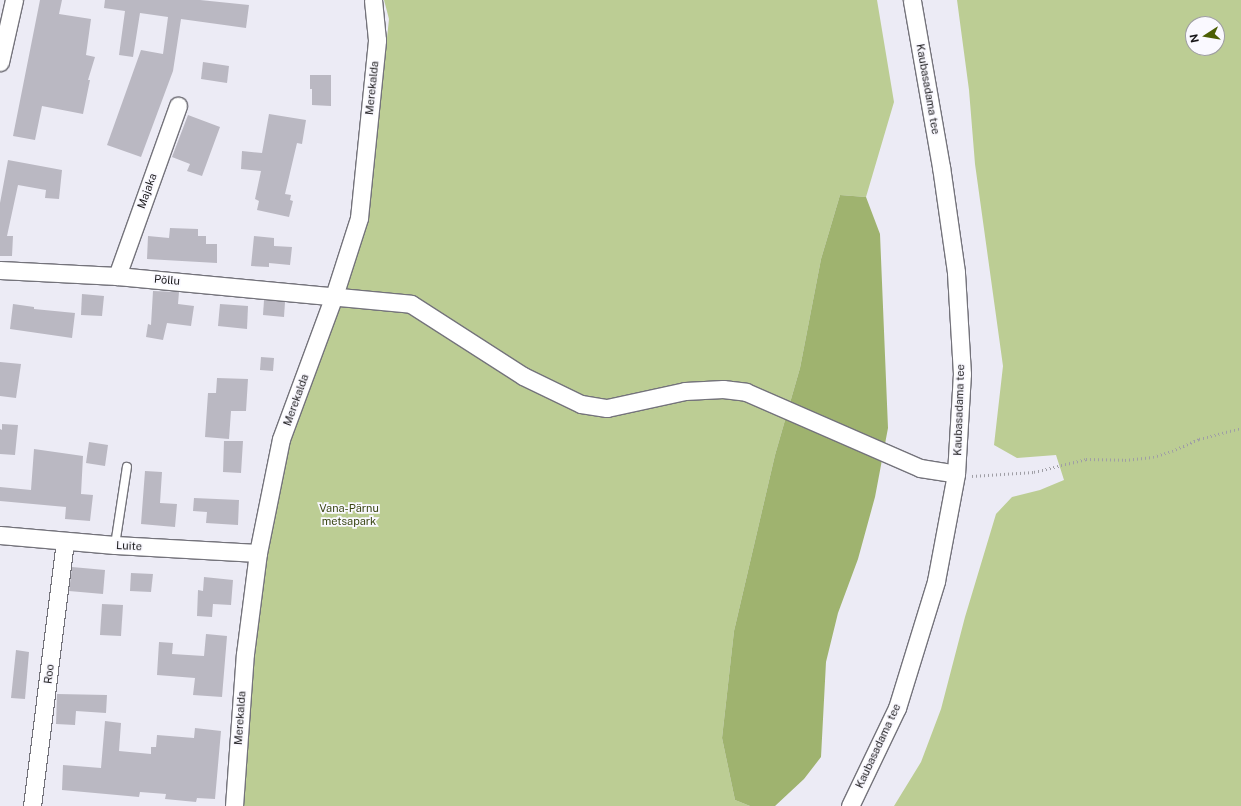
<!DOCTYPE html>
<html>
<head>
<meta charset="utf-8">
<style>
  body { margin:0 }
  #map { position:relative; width:1241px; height:806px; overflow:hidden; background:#ecebf5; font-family:"Public Sans",sans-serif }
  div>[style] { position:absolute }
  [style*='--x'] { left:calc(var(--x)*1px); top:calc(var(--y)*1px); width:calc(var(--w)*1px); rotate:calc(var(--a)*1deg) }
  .green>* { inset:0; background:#bccd94 }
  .forest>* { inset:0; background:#9fb36f }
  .building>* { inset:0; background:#bab8c2 }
  .path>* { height:2.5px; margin-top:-1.25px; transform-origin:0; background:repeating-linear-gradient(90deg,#9f9ea5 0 1px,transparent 0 4px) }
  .roads { filter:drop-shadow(1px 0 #74737b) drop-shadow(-1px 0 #74737b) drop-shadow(0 1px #74737b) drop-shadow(0 -1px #74737b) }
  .service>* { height:8px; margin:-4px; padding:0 4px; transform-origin:4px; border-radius:4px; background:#fff }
  .minor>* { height:17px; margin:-8.5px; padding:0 8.5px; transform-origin:8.5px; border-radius:8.5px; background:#fff }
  span { translate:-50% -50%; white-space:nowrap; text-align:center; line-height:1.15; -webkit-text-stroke:3.5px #faf9ff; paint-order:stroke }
  .street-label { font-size:11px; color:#161518 }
  .park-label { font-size:11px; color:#394613 }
  .north { position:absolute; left:1185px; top:16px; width:40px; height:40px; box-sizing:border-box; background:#faf9ff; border:1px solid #9f9ea3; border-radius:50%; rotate:258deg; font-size:11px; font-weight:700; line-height:16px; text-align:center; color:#161518 }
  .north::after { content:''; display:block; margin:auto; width:14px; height:18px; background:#4c5f04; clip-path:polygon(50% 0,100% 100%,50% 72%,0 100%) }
</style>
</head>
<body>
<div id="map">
  <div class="green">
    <div style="clip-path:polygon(384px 0,877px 0,894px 102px,866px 197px,840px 195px,821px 259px,800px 368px,775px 455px,734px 631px,722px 738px,735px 800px,750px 806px,240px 806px,263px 575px,288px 437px,336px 306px,369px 208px,389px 19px)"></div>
    <div style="clip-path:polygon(evenodd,957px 0,1241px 0,1241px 806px,894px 806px,921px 762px,941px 709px,965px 617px,996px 514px,1012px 497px,1040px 490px,1064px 480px,1056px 455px,1017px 458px,994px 445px,1003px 366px,975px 164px,969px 90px,957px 0,1193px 24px,1217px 24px,1217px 48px,1193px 48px,1193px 24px)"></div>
  </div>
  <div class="forest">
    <div style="clip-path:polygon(840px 195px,866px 197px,880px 234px,888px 428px,875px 497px,858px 559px,838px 613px,826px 662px,821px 757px,804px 779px,775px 806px,750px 806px,735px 800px,722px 738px,734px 631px,775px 455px,800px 368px,821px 259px)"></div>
  </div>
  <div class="building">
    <div style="clip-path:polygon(40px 0,62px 0,59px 14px,91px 19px,86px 55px,95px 57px,88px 80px,90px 80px,83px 114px,42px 106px,35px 140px,13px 136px)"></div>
    <div style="clip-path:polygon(105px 0,200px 0,249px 5px,246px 28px,181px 19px,173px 71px,141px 157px,107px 145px,141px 50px,163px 54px,168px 17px,140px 13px,133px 57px,119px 55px,125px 11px,104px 8px)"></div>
    <div style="clip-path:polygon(203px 62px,229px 66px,227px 83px,201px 79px)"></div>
    <div style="clip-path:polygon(310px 75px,331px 75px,331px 106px,312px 105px,312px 89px,310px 89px)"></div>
    <div style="clip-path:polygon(269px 114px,306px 120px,302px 144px,297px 143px,285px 194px,291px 195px,290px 200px,293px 201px,289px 217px,257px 210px,259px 201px,255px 199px,261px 171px,241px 169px,242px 151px,262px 153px)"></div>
    <div style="clip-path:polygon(188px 115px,220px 127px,202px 176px,187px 171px,190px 164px,172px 157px)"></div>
    <div style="clip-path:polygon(8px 160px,62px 170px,59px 199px,45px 198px,46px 190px,18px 185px,7px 236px,13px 236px,12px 256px,0 256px,0 203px)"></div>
    <div style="clip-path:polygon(170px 228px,198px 229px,198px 236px,206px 236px,206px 244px,217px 244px,217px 263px,147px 259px,148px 236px,169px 238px)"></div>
    <div style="clip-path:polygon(254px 236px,274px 238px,274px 246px,292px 247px,290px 265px,269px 263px,269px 267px,251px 266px)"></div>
    <div style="clip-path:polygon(153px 291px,179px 292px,178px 304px,194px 306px,191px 326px,167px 323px,163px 340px,146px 337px,148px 324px,151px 325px)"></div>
    <div style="clip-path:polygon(82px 294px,104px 296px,102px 316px,81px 315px)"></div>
    <div style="clip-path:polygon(264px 300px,285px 302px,284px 317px,263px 315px)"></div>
    <div style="clip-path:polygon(13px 304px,34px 307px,34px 309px,75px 313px,72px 338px,10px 329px)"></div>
    <div style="clip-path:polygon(220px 304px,248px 306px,247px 329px,218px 326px)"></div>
    <div style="clip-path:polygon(261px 357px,274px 358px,273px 371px,260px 370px)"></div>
    <div style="clip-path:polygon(0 362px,21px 364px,16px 398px,0 396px)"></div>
    <div style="clip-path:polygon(217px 378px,248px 379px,246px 411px,231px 411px,229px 439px,205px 437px,208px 393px,216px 393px)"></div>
    <div style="clip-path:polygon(2px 424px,18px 425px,15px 455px,0 454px,0 429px,2px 430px)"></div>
    <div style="clip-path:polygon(224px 441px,243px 441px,241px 473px,223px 472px)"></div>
    <div style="clip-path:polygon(89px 442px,108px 445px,105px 466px,86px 463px)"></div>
    <div style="clip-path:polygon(34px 449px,83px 456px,81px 494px,93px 495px,90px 521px,65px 519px,66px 507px,0 501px,0 487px,31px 490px)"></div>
    <div style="clip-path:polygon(145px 471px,162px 472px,160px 503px,177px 504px,175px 527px,141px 524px)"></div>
    <div style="clip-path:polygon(194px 498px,239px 500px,238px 525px,206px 523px,207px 512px,193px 511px)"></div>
    <div style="clip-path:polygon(72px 567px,105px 570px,103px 594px,69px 591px)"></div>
    <div style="clip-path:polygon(131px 573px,153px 574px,151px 592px,130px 591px)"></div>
    <div style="clip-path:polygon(204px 577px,233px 580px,231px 605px,213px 604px,212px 617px,197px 616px,198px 590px,203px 591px)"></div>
    <div style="clip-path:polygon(102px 604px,123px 605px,121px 636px,100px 635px)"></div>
    <div style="clip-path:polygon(206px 634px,227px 636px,222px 697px,193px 695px,195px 678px,157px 675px,159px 642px,173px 643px,172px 654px,204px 656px)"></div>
    <div style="clip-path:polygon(16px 650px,29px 652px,25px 699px,11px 698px)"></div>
    <div style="clip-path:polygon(57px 694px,107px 695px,106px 713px,76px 711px,75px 725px,56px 724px)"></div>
    <div style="clip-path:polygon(105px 721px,121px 723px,119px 751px,151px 754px,151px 747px,156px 747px,157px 735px,194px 738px,195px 728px,221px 731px,215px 799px,197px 798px,196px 802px,165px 799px,166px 794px,140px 792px,139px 797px,62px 790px,63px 765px,101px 768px)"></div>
  </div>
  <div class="path">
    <div style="--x:972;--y:476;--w:62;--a:-3.7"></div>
    <div style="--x:1034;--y:472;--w:54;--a:-14"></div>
    <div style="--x:1086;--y:459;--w:39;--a:1"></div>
    <div style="--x:1125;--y:460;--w:28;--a:-6"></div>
    <div style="--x:1153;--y:457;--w:20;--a:-18"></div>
    <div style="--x:1172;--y:451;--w:30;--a:-24"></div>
    <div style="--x:1199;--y:439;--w:43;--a:-14.7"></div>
  </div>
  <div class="roads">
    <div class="service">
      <div style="--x:115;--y:545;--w:79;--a:-81.3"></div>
    </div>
    <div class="minor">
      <div style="--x:0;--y:62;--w:64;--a:-77.3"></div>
      <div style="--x:0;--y:270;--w:117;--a:2.9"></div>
      <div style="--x:117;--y:276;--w:295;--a:5.4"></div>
      <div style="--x:411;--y:304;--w:133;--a:32.7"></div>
      <div style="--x:523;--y:376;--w:64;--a:25.8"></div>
      <div style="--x:581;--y:404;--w:26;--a:9"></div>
      <div style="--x:607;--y:408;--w:80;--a:-12.3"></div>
      <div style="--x:685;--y:391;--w:38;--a:-3"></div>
      <div style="--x:723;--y:389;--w:23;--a:7"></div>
      <div style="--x:746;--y:392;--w:190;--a:23.6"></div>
      <div style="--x:920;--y:468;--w:36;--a:9"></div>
      <div style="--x:117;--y:276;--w:181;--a:-70.3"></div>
      <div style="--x:0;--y:535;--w:115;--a:5"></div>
      <div style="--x:115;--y:545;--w:143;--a:3.2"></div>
      <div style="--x:32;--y:806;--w:266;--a:-82.9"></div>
      <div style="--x:234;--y:806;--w:152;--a:-85.9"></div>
      <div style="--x:245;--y:654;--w:102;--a:-82.7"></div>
      <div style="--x:258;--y:553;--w:116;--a:-78.6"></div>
      <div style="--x:281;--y:439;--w:153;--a:-69.7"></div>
      <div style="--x:334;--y:296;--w:82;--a:-72.2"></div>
      <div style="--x:359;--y:218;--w:179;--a:-84.2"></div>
      <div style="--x:377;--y:40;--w:40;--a:-95.7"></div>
      <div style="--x:850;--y:806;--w:109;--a:-64.4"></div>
      <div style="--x:897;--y:708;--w:133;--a:-72.9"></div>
      <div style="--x:936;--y:581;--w:109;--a:-79.4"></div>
      <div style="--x:956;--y:474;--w:100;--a:-86.6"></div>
      <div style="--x:962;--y:374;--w:102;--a:-93.4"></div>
      <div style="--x:956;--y:272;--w:106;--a:-98.1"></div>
      <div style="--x:941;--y:167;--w:169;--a:-99.9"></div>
    </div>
  </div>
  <div class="street-label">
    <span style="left:372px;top:88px;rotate:-84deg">Merekalda</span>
    <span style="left:928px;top:89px;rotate:80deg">Kaubasadama tee</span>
    <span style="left:147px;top:191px;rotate:-70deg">Majaka</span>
    <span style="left:167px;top:280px;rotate:5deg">Põllu</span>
    <span style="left:296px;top:400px;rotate:-70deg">Merekalda</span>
    <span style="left:959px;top:410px;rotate:-88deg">Kaubasadama tee</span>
    <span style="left:129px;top:546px;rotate:3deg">Luite</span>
    <span style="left:49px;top:674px;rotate:-83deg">Roo</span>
    <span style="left:240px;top:718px;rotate:-86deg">Merekalda</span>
    <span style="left:878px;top:746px;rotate:-65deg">Kaubasadama tee</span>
  </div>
  <div class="park-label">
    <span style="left:349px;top:515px">Vana-Pärnu<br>metsapark</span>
  </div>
  <div class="north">N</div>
</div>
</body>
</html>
